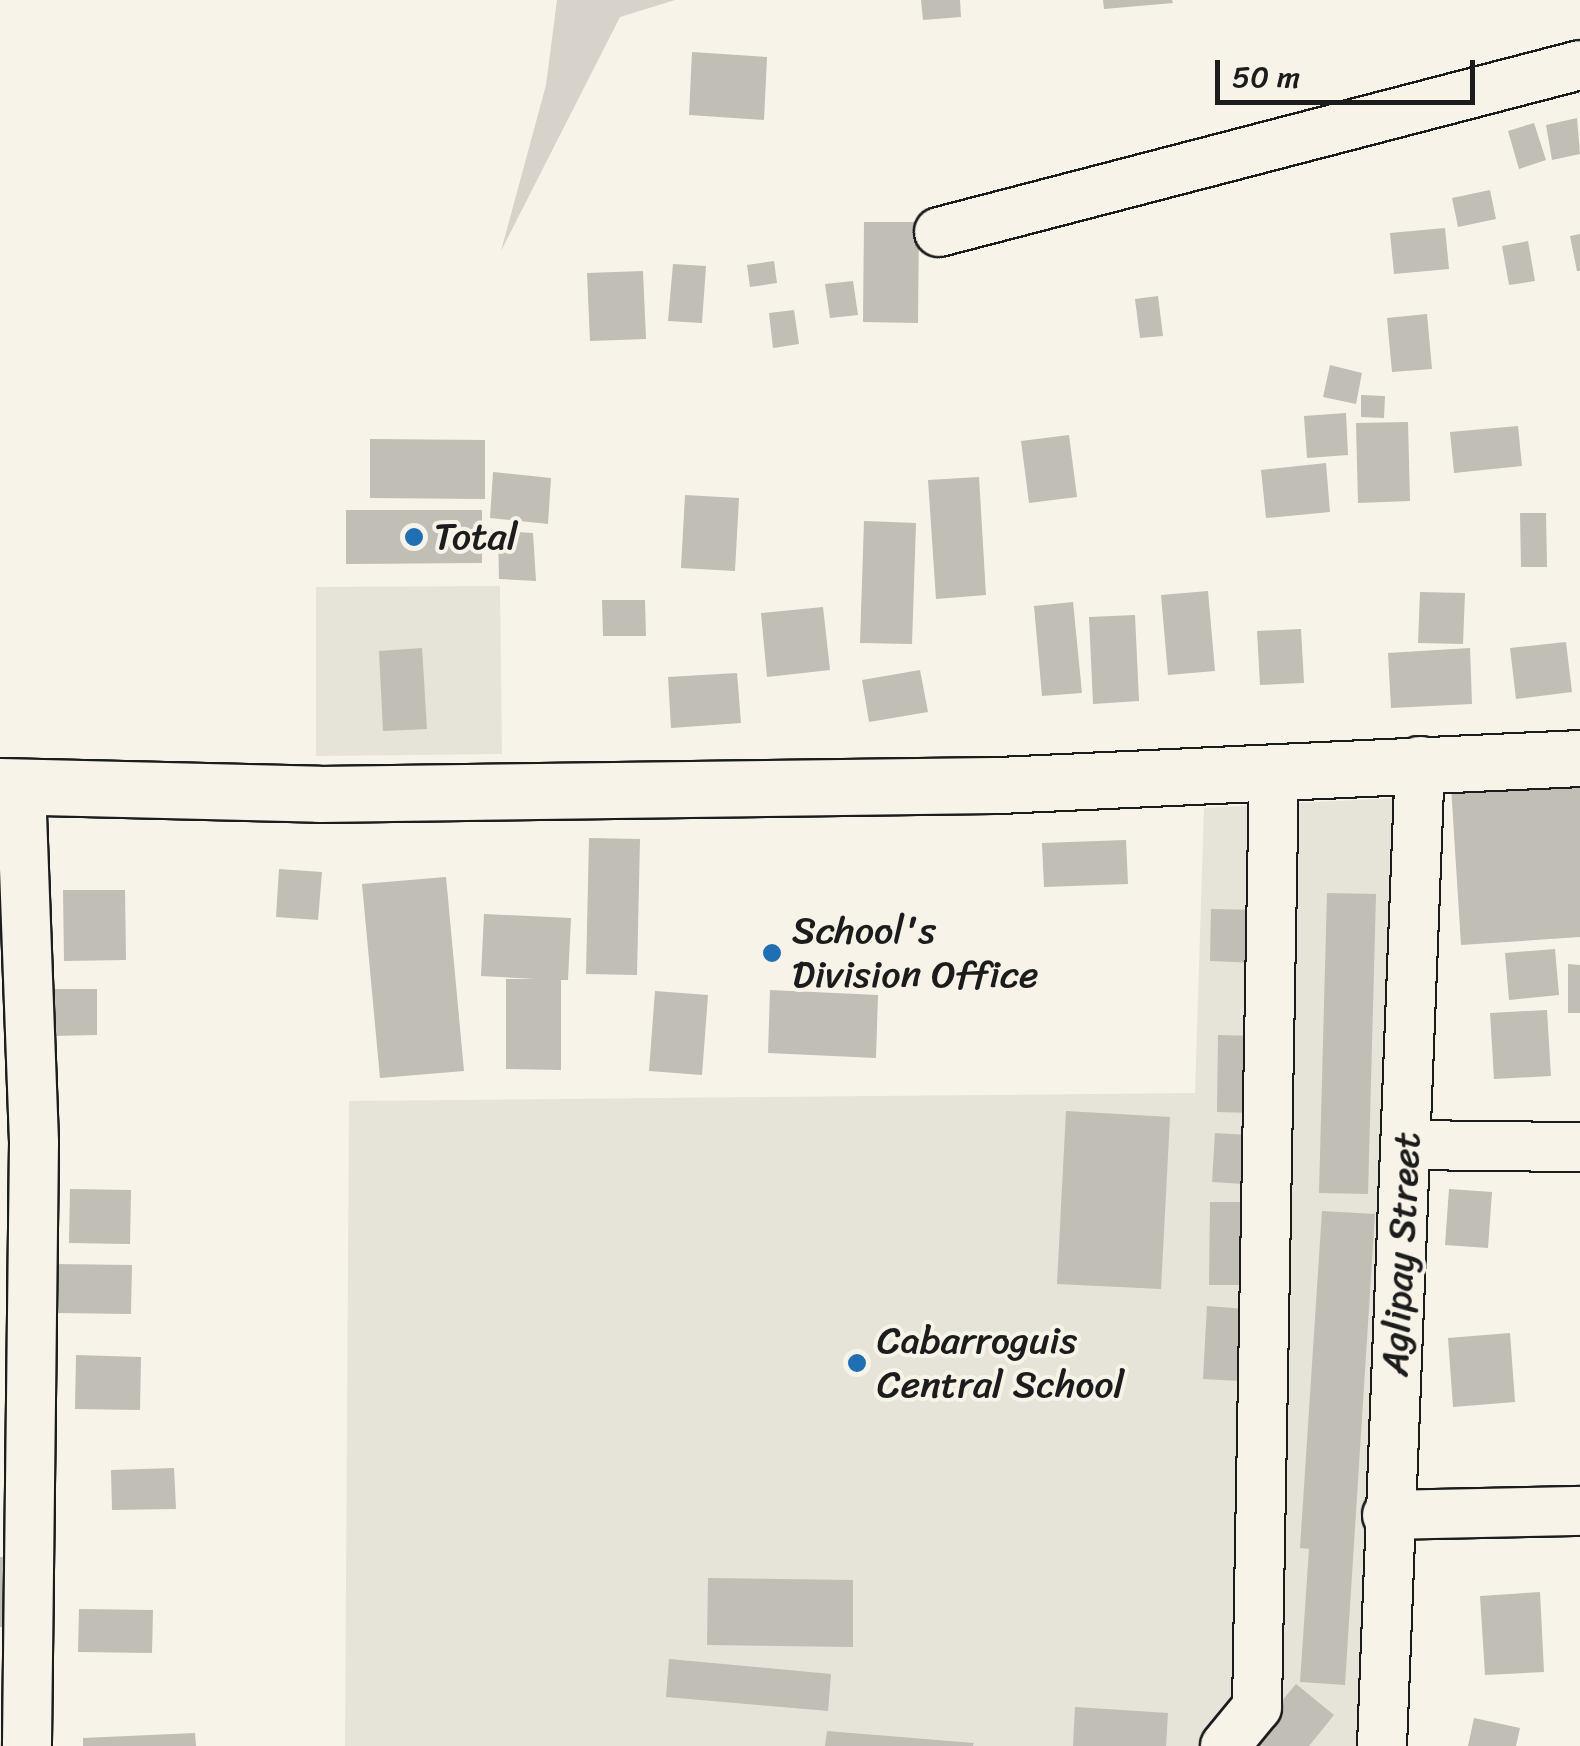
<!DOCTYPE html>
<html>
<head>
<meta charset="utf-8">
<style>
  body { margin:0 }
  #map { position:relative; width:1580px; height:1746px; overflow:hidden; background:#f7f3e8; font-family:Sriracha,sans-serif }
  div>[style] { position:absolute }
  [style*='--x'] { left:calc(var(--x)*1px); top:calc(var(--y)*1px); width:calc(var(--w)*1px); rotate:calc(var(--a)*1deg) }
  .built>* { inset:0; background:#e6e3d9 }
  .green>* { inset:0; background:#d7d3cb }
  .building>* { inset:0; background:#c0beb5 }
  .roads { filter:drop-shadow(2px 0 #1c1c1c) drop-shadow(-2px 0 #1c1c1c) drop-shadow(0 2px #1c1c1c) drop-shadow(0 -2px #1c1c1c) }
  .minor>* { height:48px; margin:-24px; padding:0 24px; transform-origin:24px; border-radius:24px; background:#f7f3e8 }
  .major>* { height:55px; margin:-27.5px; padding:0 27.5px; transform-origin:27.5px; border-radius:27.5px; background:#f7f3e8 }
  .dots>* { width:28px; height:28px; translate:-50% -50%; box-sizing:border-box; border:5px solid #f7f3e8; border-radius:50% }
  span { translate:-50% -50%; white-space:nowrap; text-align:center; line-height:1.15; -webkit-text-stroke:8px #f7f3e8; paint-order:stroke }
  .poi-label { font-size:38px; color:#1c1c1c }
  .left { translate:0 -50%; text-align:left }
  .street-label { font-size:38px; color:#1c1c1c }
  .scale { position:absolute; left:1215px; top:60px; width:260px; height:45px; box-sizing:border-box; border:5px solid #1c1c1c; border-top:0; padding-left:12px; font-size:30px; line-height:35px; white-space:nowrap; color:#1c1c1c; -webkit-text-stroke:8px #f7f3e8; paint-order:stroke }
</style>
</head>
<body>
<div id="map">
  <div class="built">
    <div style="clip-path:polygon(500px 586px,502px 754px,316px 756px,316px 587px)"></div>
    <div style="clip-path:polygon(1413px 797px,1363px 1746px,345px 1746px,349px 1101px,1195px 1093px,1204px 808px)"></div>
  </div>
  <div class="green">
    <div style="clip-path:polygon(557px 0,675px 0,620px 17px,501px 251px,546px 85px)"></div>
  </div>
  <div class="building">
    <div style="clip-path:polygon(921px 0,960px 0,961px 17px,923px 20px)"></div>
    <div style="clip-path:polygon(1103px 0,1172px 0,1173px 3px,1104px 9px)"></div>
    <div style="clip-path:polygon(692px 52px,767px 57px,764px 120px,689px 115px)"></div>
    <div style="clip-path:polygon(1577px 118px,1580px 154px,1552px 160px,1546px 125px)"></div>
    <div style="clip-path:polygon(1534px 123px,1546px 160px,1519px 169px,1508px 131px)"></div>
    <div style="clip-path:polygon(1490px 190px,1496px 219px,1458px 227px,1452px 198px)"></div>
    <div style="clip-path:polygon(864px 222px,919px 222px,918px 323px,863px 322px)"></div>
    <div style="clip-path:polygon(1445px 228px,1449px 269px,1394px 274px,1390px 233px)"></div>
    <div style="clip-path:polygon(1580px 234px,1580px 271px,1577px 271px,1570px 236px)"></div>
    <div style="clip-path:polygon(1528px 241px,1535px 281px,1509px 285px,1502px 246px)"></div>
    <div style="clip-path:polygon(774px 261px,777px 283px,750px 287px,747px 265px)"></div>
    <div style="clip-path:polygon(673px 264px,706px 266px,702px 323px,668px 321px)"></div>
    <div style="clip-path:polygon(643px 271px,646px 339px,590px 341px,587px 273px)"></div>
    <div style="clip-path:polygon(853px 281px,858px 315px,830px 318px,825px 284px)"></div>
    <div style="clip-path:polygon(1158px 296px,1163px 336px,1140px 338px,1135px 299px)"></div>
    <div style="clip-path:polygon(794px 310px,799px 344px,773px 348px,769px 313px)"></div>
    <div style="clip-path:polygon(1427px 314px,1432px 369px,1392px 372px,1387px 318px)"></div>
    <div style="clip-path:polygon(1330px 365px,1362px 373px,1356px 404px,1323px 397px)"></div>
    <div style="clip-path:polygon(1361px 395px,1385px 396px,1384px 418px,1361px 417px)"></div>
    <div style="clip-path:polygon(1346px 413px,1348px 455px,1307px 458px,1304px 416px)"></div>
    <div style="clip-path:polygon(1408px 422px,1410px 501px,1358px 503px,1356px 423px)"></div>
    <div style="clip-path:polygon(1518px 426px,1522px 466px,1454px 473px,1450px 432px)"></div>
    <div style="clip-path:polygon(1069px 435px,1077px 497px,1029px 503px,1021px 441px)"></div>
    <div style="clip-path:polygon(370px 439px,485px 440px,485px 499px,370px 498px)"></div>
    <div style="clip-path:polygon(1326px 463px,1330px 512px,1266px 518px,1261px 470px)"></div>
    <div style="clip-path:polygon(493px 472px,551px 478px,548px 524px,490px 518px)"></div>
    <div style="clip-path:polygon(979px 477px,986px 595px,936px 599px,928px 480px)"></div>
    <div style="clip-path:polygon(685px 495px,739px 498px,735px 571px,681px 568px)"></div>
    <div style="clip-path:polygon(346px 510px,482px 510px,482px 563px,346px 564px)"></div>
    <div style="clip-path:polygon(1520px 513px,1546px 513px,1547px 567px,1521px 567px)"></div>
    <div style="clip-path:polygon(864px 521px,916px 523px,912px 644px,860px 643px)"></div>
    <div style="clip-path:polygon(498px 531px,533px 533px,536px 581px,499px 579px)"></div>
    <div style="clip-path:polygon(1208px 591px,1215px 671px,1168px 675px,1161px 595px)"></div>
    <div style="clip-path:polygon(1420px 592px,1465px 593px,1463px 644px,1418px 643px)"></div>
    <div style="clip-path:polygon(602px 600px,645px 600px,646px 636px,603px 636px)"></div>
    <div style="clip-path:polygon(1073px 602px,1082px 693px,1042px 696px,1034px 606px)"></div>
    <div style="clip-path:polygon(823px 607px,830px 670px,767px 677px,761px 613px)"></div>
    <div style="clip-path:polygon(1135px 615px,1139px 701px,1093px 704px,1089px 617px)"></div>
    <div style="clip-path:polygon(1301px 629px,1304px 683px,1260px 685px,1257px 631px)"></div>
    <div style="clip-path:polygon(1566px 642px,1572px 692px,1516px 699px,1510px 648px)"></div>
    <div style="clip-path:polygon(422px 648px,427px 729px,383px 731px,379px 651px)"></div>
    <div style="clip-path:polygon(1470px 648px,1472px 704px,1391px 708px,1388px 653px)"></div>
    <div style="clip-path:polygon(920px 670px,928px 712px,869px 722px,862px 680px)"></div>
    <div style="clip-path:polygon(737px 673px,741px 723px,671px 728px,668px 677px)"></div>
    <div style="clip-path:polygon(1580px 778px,1580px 937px,1461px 945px,1451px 786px)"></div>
    <div style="clip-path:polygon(589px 838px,640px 839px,637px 975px,586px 974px)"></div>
    <div style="clip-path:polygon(1126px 840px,1128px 884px,1044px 887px,1042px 843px)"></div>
    <div style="clip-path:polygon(279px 869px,322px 872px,318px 920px,276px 917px)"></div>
    <div style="clip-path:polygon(446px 877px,464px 1071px,380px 1078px,362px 884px)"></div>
    <div style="clip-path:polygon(63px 890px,125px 890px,126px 960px,64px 961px)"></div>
    <div style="clip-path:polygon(1327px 893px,1376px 894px,1368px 1194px,1319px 1193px)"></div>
    <div style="clip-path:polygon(1211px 909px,1260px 910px,1259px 963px,1210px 961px)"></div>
    <div style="clip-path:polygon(484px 914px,571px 918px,568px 980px,561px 980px,561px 1070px,506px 1069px,506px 979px,536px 979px,481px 976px)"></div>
    <div style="clip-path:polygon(1555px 949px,1559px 995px,1509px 1000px,1505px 953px)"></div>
    <div style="clip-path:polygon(1568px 964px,1580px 965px,1580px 1013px,1568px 1013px)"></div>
    <div style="clip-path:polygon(49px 989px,97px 989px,97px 1035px,49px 1036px)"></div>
    <div style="clip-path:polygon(770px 990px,878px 995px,876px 1058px,768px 1053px)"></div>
    <div style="clip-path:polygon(655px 991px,708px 995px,702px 1075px,649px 1071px)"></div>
    <div style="clip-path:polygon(1547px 1010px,1551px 1076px,1494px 1079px,1490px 1013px)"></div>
    <div style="clip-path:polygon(1218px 1035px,1256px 1036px,1254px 1113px,1217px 1112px)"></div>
    <div style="clip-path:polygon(1066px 1111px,1170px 1117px,1161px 1289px,1057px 1284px)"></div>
    <div style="clip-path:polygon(1215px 1133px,1247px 1135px,1243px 1184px,1212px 1182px)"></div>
    <div style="clip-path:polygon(70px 1189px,131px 1190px,130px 1244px,69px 1243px)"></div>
    <div style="clip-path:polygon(1449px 1189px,1492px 1192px,1488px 1248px,1445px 1245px)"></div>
    <div style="clip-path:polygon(1210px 1202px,1244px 1202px,1244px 1285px,1209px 1285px)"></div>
    <div style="clip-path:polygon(1322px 1211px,1375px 1214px,1345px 1685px,1300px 1682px,1309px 1549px,1300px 1548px)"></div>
    <div style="clip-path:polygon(56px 1264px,132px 1265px,131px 1314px,55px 1313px)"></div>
    <div style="clip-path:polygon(1207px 1306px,1245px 1309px,1241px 1381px,1203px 1379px)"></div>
    <div style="clip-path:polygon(1510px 1333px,1515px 1402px,1453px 1407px,1448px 1338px)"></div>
    <div style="clip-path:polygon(76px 1355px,141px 1357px,140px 1410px,75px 1409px)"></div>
    <div style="clip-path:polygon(174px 1468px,176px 1509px,112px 1510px,111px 1470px)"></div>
    <div style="clip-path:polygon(0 1557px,14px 1557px,14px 1627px,0 1627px)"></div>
    <div style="clip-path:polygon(708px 1578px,853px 1580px,853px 1647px,707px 1645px)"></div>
    <div style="clip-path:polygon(1540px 1592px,1544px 1672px,1485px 1675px,1480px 1596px)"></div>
    <div style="clip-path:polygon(79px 1609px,153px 1610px,152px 1653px,78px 1652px)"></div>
    <div style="clip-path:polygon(669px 1659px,831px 1674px,828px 1711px,666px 1697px)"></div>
    <div style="clip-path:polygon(1296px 1684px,1334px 1715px,1309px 1746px,1244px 1746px)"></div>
    <div style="clip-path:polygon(1075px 1707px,1168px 1713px,1166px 1746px,1073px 1746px)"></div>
    <div style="clip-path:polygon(1474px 1718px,1520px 1728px,1516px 1746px,1468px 1746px)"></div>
    <div style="clip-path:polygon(827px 1731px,974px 1743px,973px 1746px,825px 1746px)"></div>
    <div style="clip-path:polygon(195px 1733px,196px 1746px,83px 1746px,83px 1738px)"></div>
  </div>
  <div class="roads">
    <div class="minor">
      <div style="--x:939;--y:232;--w:662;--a:-14.6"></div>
      <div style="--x:21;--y:787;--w:356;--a:87.9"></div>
      <div style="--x:34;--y:1143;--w:603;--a:90.67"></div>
      <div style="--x:1408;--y:1145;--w:172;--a:0.7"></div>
      <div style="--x:1387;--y:1515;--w:193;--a:-1.2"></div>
      <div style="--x:1225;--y:1746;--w:50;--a:-50.6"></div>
      <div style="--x:1257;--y:1707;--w:938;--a:-88.96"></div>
      <div style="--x:1382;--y:1746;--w:986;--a:-87.79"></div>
    </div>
    <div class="major">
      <div style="--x:0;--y:786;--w:319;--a:1.4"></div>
      <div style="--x:319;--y:794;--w:680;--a:-0.76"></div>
      <div style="--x:999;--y:785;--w:582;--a:-2.66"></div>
    </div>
  </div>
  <div class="dots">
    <div style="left:414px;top:537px;background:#1f6fb2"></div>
    <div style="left:772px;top:953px;background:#1f6fb2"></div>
    <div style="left:857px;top:1363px;background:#1f6fb2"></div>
  </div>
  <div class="poi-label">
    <span class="left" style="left:434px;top:537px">Total</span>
    <span class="left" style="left:792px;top:953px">School's<br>Division Office</span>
    <span class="left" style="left:877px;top:1363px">Cabarroguis<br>Central School</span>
  </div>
  <div class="street-label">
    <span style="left:1401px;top:1254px;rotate:-87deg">Aglipay Street</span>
  </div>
  <div class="scale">50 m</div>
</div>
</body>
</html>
